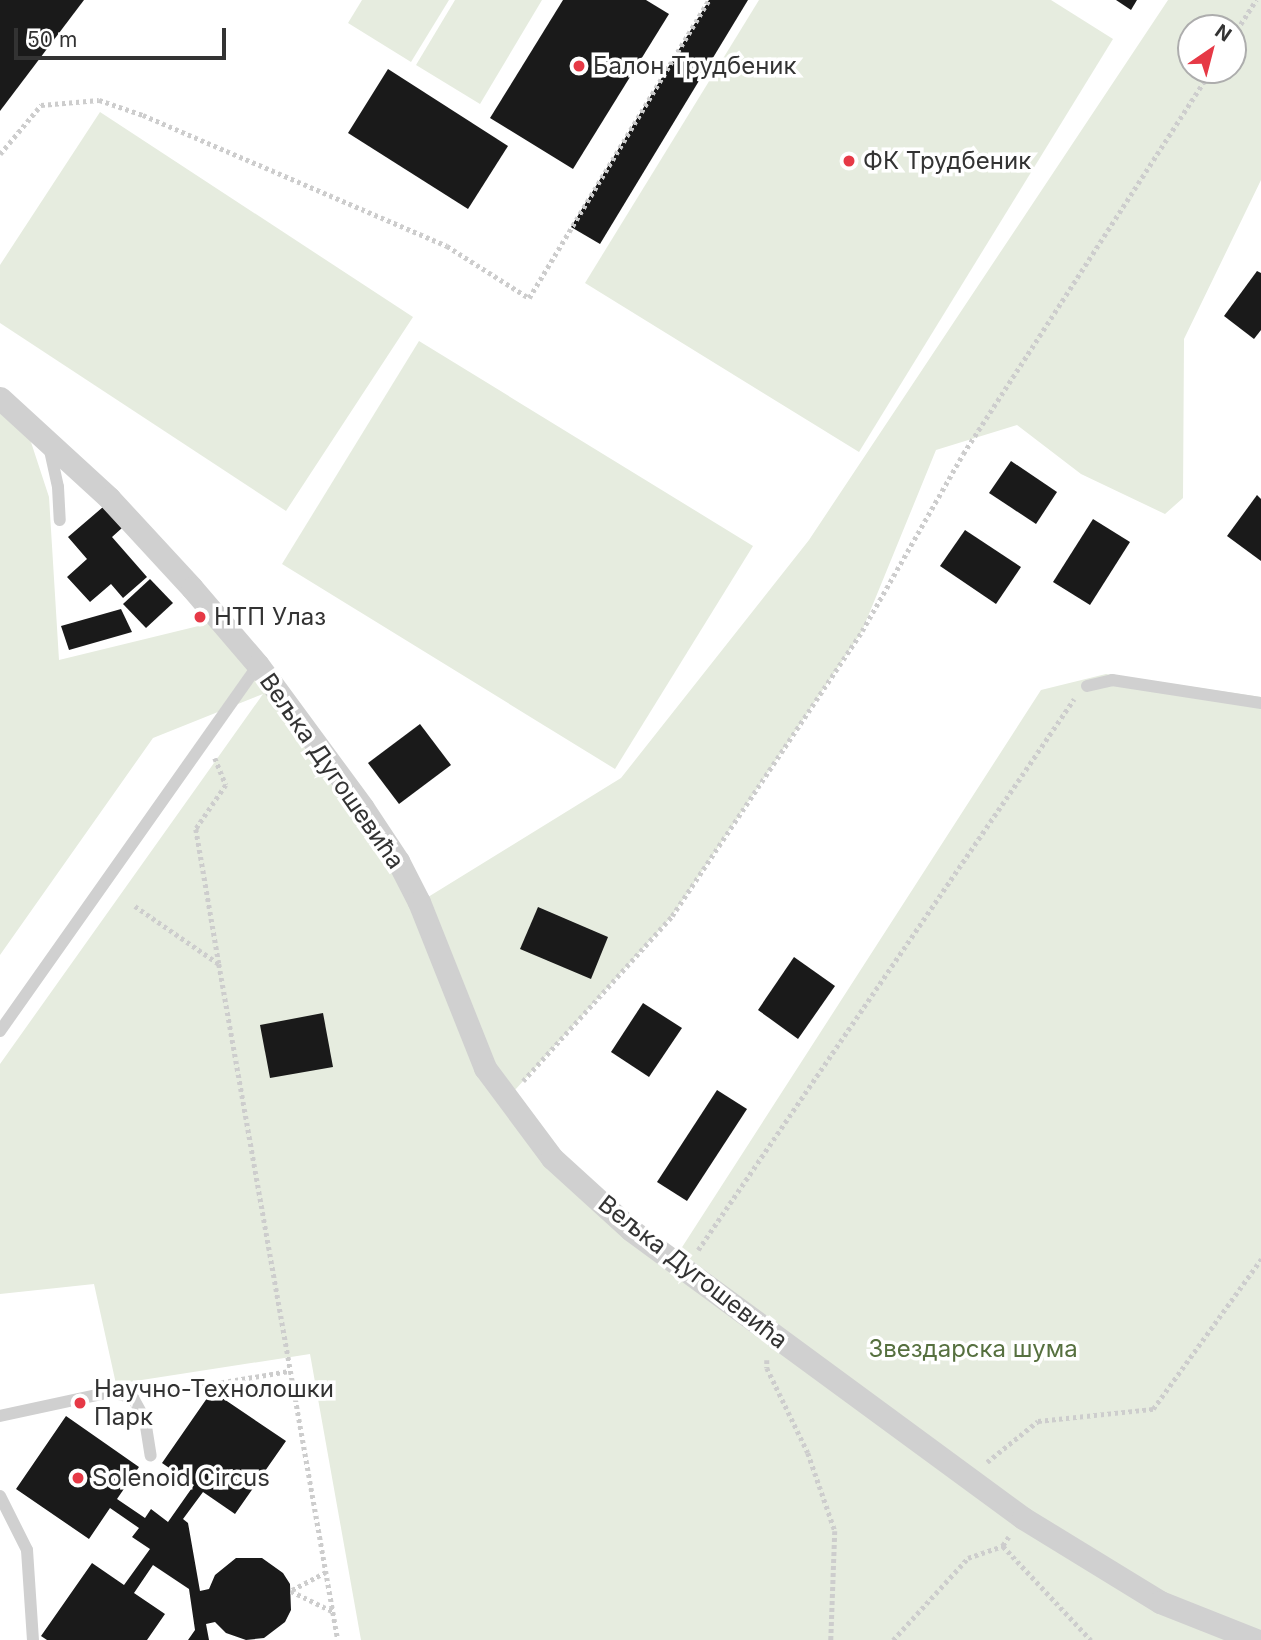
<!DOCTYPE html>
<html>
<head>
<meta charset="utf-8">
<style>
  body { margin:0 }
  #map { position:relative; width:1261px; height:1640px; overflow:hidden; background:#fff; font-family:Inter,sans-serif }
  div>[style] { position:absolute }
  [style*='--x'] { left:calc(var(--x)*1px); top:calc(var(--y)*1px); width:calc(var(--w)*1px); rotate:calc(var(--a)*1deg) }
  .green>* { inset:0; background:#e6ecdf }
  .building>* { inset:0; background:#1a1a1a }
  .path>* { height:4.5px; margin-top:-2.25px; transform-origin:0; background:repeating-linear-gradient(90deg,#cdcdcd 0 3.5px,transparent 0 7px) }
  .lane>* { height:12px; margin:-6px; padding:0 6px; transform-origin:6px; border-radius:6px; background:#d0d0d0 }
  .street>* { height:23px; margin:-11.5px; padding:0 11.5px; transform-origin:11.5px; border-radius:11.5px; background:#d0d0d0 }
  .dots>* { width:19px; height:19px; translate:-50% -50%; box-sizing:border-box; border:4px solid #fff; border-radius:50% }
  span { translate:-50% -50%; white-space:nowrap; text-align:center; line-height:1.15; -webkit-text-stroke:7px #fff; paint-order:stroke }
  .poi-label { font-size:24px; color:#333 }
  .left { translate:0 -50%; text-align:left }
  .street-label { font-size:24px; color:#333 }
  .park-label { font-size:24px; color:#56703f }
  .north { position:absolute; left:1177px; top:14px; width:70px; height:70px; box-sizing:border-box; background:#fff; border:2px solid #adadad; border-radius:50%; rotate:35deg; font-size:19px; font-weight:700; line-height:28px; text-align:center; color:#333 }
  .north::after { content:''; display:block; margin:auto; width:24px; height:32px; background:#e63946; clip-path:polygon(50% 0,100% 100%,50% 72%,0 100%) }
  .scale { position:absolute; left:14px; top:28px; width:212px; height:32px; box-sizing:border-box; border:4px solid #333; border-top:0; padding-left:9px; font-size:21px; line-height:24px; white-space:nowrap; color:#333; -webkit-text-stroke:5px #fff; paint-order:stroke }
</style>
</head>
<body>
<div id="map">
  <div class="green">
    <div style="clip-path:polygon(362px 0,449px 0,411px 62px,348px 23px)"></div>
    <div style="clip-path:polygon(455px 0,542px 0,480px 104px,416px 65px)"></div>
    <div style="clip-path:polygon(759px 0,1051px 0,1113px 39px,859px 452px,585px 283px)"></div>
    <div style="clip-path:polygon(evenodd,1168px 0,1261px 0,1261px 180px,1184px 339px,1183px 498px,1165px 514px,1081px 474px,1017px 425px,936px 450px,862px 631px,672px 916px,506px 1100px,523px 1123px,677px 1255px,1041px 690px,1106px 674px,1261px 697px,1261px 1640px,361px 1640px,310px 1354px,116px 1384px,94px 1284px,0 1294px,0 1064px,263px 694px,153px 738px,0 955px,0 410px,29px 436px,49px 497px,59px 660px,219px 621px,420px 902px,621px 778px,809px 540px,1168px 0,1191px 28px,1233px 28px,1233px 70px,1191px 70px,1191px 28px)"></div>
    <div style="clip-path:polygon(100px 112px,413px 317px,286px 511px,0 323px,0 265px)"></div>
    <div style="clip-path:polygon(419px 341px,753px 546px,615px 769px,282px 564px)"></div>
  </div>
  <div class="building">
    <div style="clip-path:polygon(0 0,84px 0,0 111px)"></div>
    <div style="clip-path:polygon(563px 0,646px 0,669px 14px,573px 169px,490px 118px)"></div>
    <div style="clip-path:polygon(709px 0,748px 0,600px 244px,571px 227px)"></div>
    <div style="clip-path:polygon(1116px 0,1137px 0,1131px 10px)"></div>
    <div style="clip-path:polygon(388px 69px,508px 146px,468px 209px,348px 133px)"></div>
    <div style="clip-path:polygon(1257px 271px,1261px 273px,1261px 330px,1254px 339px,1224px 316px)"></div>
    <div style="clip-path:polygon(1011px 461px,1057px 492px,1036px 524px,989px 493px)"></div>
    <div style="clip-path:polygon(1257px 495px,1261px 499px,1261px 561px,1227px 536px)"></div>
    <div style="clip-path:polygon(103px 507px,122px 528px,112px 537px,147px 577px,123px 598px,111px 584px,90px 602px,67px 577px,87px 559px,68px 537px)"></div>
    <div style="clip-path:polygon(1093px 519px,1130px 542px,1090px 605px,1053px 582px)"></div>
    <div style="clip-path:polygon(965px 530px,1021px 567px,996px 604px,940px 566px)"></div>
    <div style="clip-path:polygon(150px 579px,173px 603px,146px 628px,123px 604px)"></div>
    <div style="clip-path:polygon(121px 609px,132px 632px,69px 650px,61px 626px)"></div>
    <div style="clip-path:polygon(420px 724px,451px 765px,399px 804px,368px 763px)"></div>
    <div style="clip-path:polygon(538px 907px,608px 937px,591px 979px,520px 949px)"></div>
    <div style="clip-path:polygon(794px 957px,835px 986px,798px 1039px,758px 1010px)"></div>
    <div style="clip-path:polygon(643px 1003px,682px 1028px,649px 1077px,611px 1052px)"></div>
    <div style="clip-path:polygon(323px 1013px,333px 1067px,270px 1078px,260px 1025px)"></div>
    <div style="clip-path:polygon(717px 1090px,747px 1109px,687px 1201px,657px 1182px)"></div>
    <div style="clip-path:polygon(212px 1391px,286px 1441px,235px 1514px,203px 1492px,183px 1519px,188px 1523px,200px 1591px,209px 1589px,215px 1575px,236px 1558px,262px 1558px,283px 1573px,290px 1584px,291px 1610px,285px 1622px,264px 1638px,246px 1640px,226px 1633px,215px 1622px,206px 1624px,209px 1640px,188px 1640px,195px 1630px,189px 1589px,153px 1565px,134px 1593px,165px 1614px,147px 1640px,47px 1640px,41px 1636px,92px 1563px,124px 1585px,150px 1549px,132px 1537px,139px 1528px,110px 1508px,89px 1539px,16px 1489px,66px 1416px,139px 1467px,117px 1499px,145px 1518px,151px 1509px,168px 1522px,194px 1485px,162px 1463px)"></div>
  </div>
  <div class="path">
    <div style="--x:1233;--y:36;--w:43;--a:-57.4"></div>
    <div style="--x:0;--y:154;--w:64;--a:-50.1"></div>
    <div style="--x:41;--y:105;--w:58;--a:-4.9"></div>
    <div style="--x:99;--y:100;--w:46;--a:18.8"></div>
    <div style="--x:143;--y:115;--w:331;--a:23.3"></div>
    <div style="--x:447;--y:246;--w:97;--a:32.4"></div>
    <div style="--x:529;--y:298;--w:348;--a:-58.9"></div>
    <div style="--x:215;--y:758;--w:29;--a:68"></div>
    <div style="--x:226;--y:785;--w:53;--a:124.3"></div>
    <div style="--x:196;--y:829;--w:136;--a:80.3"></div>
    <div style="--x:135;--y:906;--w:102;--a:34.6"></div>
    <div style="--x:219;--y:964;--w:686;--a:80.02"></div>
    <div style="--x:523;--y:1081;--w:222;--a:-47.9"></div>
    <div style="--x:672;--y:916;--w:343;--a:-56.3"></div>
    <div style="--x:862;--y:631;--w:204;--a:-60.3"></div>
    <div style="--x:963;--y:454;--w:457;--a:-57.1"></div>
    <div style="--x:698;--y:1250;--w:667;--a:-55.69"></div>
    <div style="--x:767;--y:1360;--w:8;--a:90"></div>
    <div style="--x:767;--y:1368;--w:94;--a:64.2"></div>
    <div style="--x:808;--y:1453;--w:83;--a:70.9"></div>
    <div style="--x:835;--y:1531;--w:109;--a:92.1"></div>
    <div style="--x:152;--y:1394;--w:139;--a:-9.5"></div>
    <div style="--x:987;--y:1462;--w:65;--a:-38.8"></div>
    <div style="--x:1038;--y:1421;--w:116;--a:-6"></div>
    <div style="--x:1153;--y:1409;--w:185;--a:-54.2"></div>
    <div style="--x:1009;--y:1537;--w:11;--a:124"></div>
    <div style="--x:1003;--y:1546;--w:129;--a:46.9"></div>
    <div style="--x:292;--y:1590;--w:38;--a:-28"></div>
    <div style="--x:291;--y:1591;--w:46;--a:26"></div>
    <div style="--x:893;--y:1640;--w:111;--a:-47.6"></div>
    <div style="--x:968;--y:1558;--w:37;--a:-19"></div>
  </div>
  <div class="lane">
    <div style="--x:49;--y:446;--w:42;--a:77.6"></div>
    <div style="--x:58;--y:487;--w:33;--a:87"></div>
    <div style="--x:1087;--y:686;--w:26;--a:-13"></div>
    <div style="--x:1112;--y:680;--w:151;--a:8.8"></div>
    <div style="--x:0;--y:1031;--w:448;--a:-54.8"></div>
    <div style="--x:0;--y:1416;--w:114;--a:-12.2"></div>
    <div style="--x:111;--y:1392;--w:23;--a:15"></div>
    <div style="--x:133;--y:1398;--w:25;--a:61"></div>
    <div style="--x:145;--y:1420;--w:36;--a:81"></div>
    <div style="--x:0;--y:1496;--w:60;--a:63.4"></div>
    <div style="--x:27;--y:1550;--w:90;--a:86.2"></div>
  </div>
  <div class="street">
    <div style="--x:0;--y:398;--w:148;--a:42.5"></div>
    <div style="--x:109;--y:498;--w:122;--a:47.3"></div>
    <div style="--x:192;--y:588;--w:101;--a:49.4"></div>
    <div style="--x:258;--y:665;--w:177;--a:53.7"></div>
    <div style="--x:363;--y:808;--w:64;--a:56.6"></div>
    <div style="--x:398;--y:861;--w:46;--a:62.9"></div>
    <div style="--x:419;--y:902;--w:179;--a:68.3"></div>
    <div style="--x:485;--y:1068;--w:112;--a:53.3"></div>
    <div style="--x:552;--y:1158;--w:107;--a:42.3"></div>
    <div style="--x:631;--y:1230;--w:486;--a:36.3"></div>
    <div style="--x:1023;--y:1518;--w:161;--a:31.5"></div>
    <div style="--x:1160;--y:1602;--w:103;--a:21.6"></div>
  </div>
  <div class="dots">
    <div style="left:579px;top:66px;background:#e63946"></div>
    <div style="left:849px;top:161px;background:#e63946"></div>
    <div style="left:200px;top:617px;background:#e63946"></div>
    <div style="left:80px;top:1403px;background:#e63946"></div>
    <div style="left:78px;top:1478px;background:#e63946"></div>
  </div>
  <div class="poi-label">
    <span class="left" style="left:593px;top:66px">Балон Трудбеник</span>
    <span class="left" style="left:863px;top:161px">ФК Трудбеник</span>
    <span class="left" style="left:214px;top:617px">НТП Улаз</span>
    <span class="left" style="left:94px;top:1403px">Научно-Технолошки<br>Парк</span>
    <span class="left" style="left:92px;top:1478px">Solenoid Circus</span>
  </div>
  <div class="street-label">
    <span style="left:332px;top:771px;rotate:55deg">Вељка Дугошевића</span>
    <span style="left:693px;top:1272px;rotate:38deg">Вељка Дугошевића</span>
  </div>
  <div class="park-label">
    <span style="left:973px;top:1349px">Звездарска шума</span>
  </div>
  <div class="north">N</div>
  <div class="scale">50 m</div>
</div>
</body>
</html>
